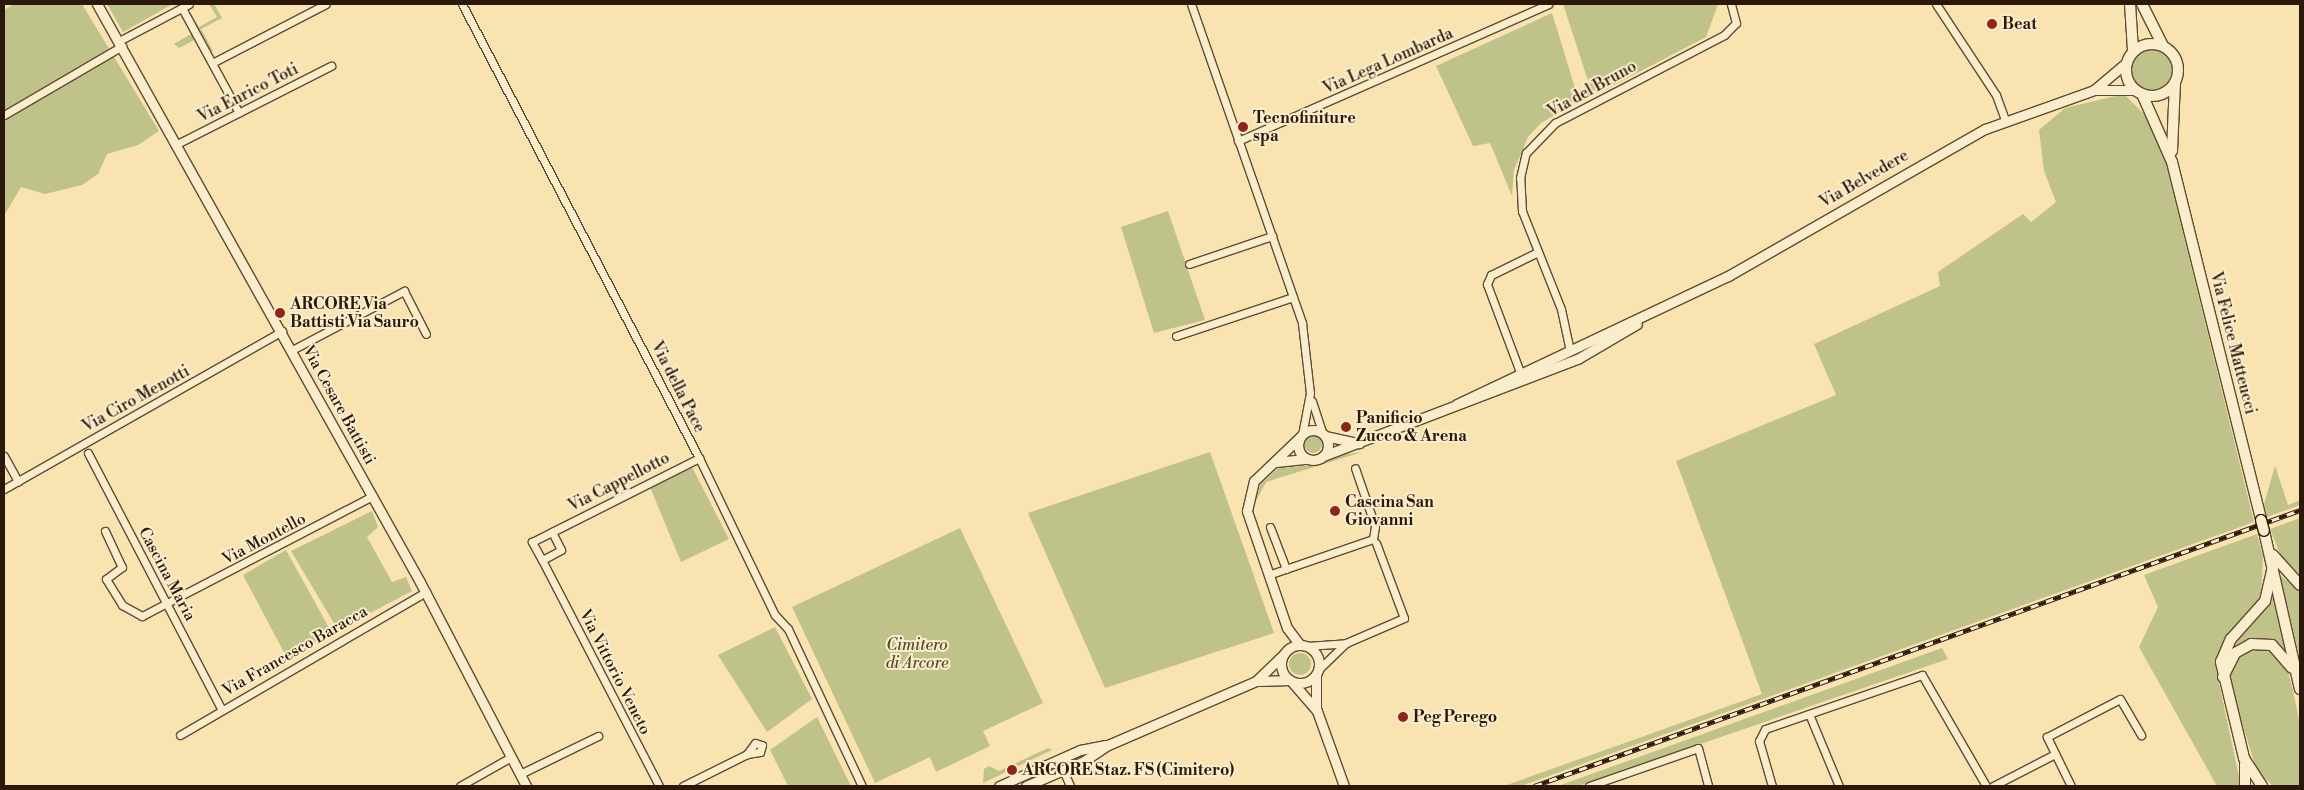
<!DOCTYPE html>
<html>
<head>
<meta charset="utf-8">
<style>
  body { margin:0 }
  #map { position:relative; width:2304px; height:790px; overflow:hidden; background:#f8e3b1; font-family:"Libre Bodoni",serif }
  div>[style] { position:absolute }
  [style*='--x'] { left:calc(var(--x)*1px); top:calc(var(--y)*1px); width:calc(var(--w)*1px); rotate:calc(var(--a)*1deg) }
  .green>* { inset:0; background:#c0c389 }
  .round { border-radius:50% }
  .roads { filter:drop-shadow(1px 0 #5f4b34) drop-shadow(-1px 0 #5f4b34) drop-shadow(0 1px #5f4b34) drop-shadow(0 -1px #5f4b34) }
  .minor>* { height:7px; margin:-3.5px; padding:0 3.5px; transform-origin:3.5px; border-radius:3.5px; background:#faedcc }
  .tertiary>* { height:9px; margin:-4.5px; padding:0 4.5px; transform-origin:4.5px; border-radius:4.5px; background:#faedcc }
  .tertiary>.ring { margin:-4.5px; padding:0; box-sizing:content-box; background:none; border:9px solid #faedcc; border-radius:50% }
  .secondary>* { height:10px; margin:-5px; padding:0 5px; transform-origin:5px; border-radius:5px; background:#faedcc }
  .secondary>.ring { margin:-5px; padding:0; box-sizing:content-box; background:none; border:10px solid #faedcc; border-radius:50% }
  .rail>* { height:4.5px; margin-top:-2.25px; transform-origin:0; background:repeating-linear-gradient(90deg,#faedcc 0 8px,#2c180a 0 16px); box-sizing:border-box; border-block:1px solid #2c180a }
  .bridges { filter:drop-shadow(1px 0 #2c180a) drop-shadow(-1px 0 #2c180a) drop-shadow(0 1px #2c180a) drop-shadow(0 -1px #2c180a) }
  .secondary-bridge>* { height:10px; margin:-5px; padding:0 5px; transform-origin:5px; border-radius:5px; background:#faedcc }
  .dots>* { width:14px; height:14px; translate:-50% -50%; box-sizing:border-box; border:2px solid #faedcc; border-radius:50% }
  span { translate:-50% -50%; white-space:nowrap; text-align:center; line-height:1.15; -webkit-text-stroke:4px #faedcc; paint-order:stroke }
  .poi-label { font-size:16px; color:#2c180a; font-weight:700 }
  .left { translate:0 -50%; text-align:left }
  .street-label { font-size:16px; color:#2c180a }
  .park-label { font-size:16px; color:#584b30; font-style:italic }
  .frame { position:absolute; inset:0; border:5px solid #2c180a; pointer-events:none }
</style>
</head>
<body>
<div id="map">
  <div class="green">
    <div style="clip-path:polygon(14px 4px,82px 4px,159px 131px,138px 145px,107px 154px,98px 174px,82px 185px,45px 194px,21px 187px,4px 216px,4px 10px)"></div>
    <div style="clip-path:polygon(107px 4px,173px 4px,123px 32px)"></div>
    <div style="clip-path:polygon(209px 4px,214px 4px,222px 18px,201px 29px,213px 51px,207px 54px,198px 38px,179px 48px,174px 44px,191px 34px,180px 14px,188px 9px,199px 27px,217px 17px)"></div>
    <div style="clip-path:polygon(1563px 4px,1718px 4px,1706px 37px,1593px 96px)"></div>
    <div style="clip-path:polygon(1552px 13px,1579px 101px,1541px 123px,1528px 137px,1514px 170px,1512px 196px,1490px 143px,1473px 146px,1436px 66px)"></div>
    <div class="round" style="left:2130px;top:48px;width:42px;height:42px"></div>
    <div style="clip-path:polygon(2124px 94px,2147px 117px,2162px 147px,2254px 522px,1521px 786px,1504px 786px,1762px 694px,1676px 461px,1836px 395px,1814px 344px,1940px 286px,1938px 272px,2023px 214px,2031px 222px,2056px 202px,2044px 171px,2039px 130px,2065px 108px)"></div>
    <div style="clip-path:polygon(1168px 211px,1205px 320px,1154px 333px,1121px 227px)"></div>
    <div class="round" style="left:1304px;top:435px;width:18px;height:18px"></div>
    <div style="clip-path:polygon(1210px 452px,1274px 633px,1105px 688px,1028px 513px)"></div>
    <div style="clip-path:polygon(1362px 452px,1266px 482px,1255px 503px,1260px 485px,1278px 468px,1318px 465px,1339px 455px)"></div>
    <div style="clip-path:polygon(2275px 466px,2288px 505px,2300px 500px,2300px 505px,2267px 517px,2264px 504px)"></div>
    <div style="clip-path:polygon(692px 467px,729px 539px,681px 562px,650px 487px)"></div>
    <div style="clip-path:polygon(372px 511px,378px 527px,367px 537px,392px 582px,406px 577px,412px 591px,338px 630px,291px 551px)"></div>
    <div style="clip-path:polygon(2300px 518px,2300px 575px,2281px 556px,2270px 529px)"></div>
    <div style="clip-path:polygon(960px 528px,1043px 703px,983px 731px,990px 746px,936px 772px,930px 757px,875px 783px,792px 607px)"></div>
    <div style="clip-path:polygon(2257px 534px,2263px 556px,2261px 601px,2225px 640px,2216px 669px,2241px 786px,2217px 786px,2139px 647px,2158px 607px,2144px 575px)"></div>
    <div style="clip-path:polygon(286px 550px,333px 635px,287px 658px,243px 575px)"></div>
    <div style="clip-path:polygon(2280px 575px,2300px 591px,2300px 659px)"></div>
    <div style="clip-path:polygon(2273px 594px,2286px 651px,2247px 641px,2230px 651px)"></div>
    <div style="clip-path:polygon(775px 627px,812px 699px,767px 732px,718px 655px)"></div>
    <div style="clip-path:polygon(1942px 648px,1948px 659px,1578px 786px,1558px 786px)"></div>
    <div style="clip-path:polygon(2268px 648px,2286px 664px,2293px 690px,2300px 725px,2300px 786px,2273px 786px,2257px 771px,2232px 691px,2229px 672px,2238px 654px)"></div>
    <div class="round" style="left:1289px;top:653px;width:22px;height:22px"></div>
    <div style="clip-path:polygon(817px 717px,851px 786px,788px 786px,770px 750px)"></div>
    <div style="clip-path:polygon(1048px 748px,1052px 750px,983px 783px,984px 769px,989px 766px,999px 771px)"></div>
  </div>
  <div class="roads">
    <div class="minor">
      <div style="--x:462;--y:4;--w:512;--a:62.43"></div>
      <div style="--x:699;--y:458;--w:174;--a:64.2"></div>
      <div style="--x:775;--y:615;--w:19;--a:47"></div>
      <div style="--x:788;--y:629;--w:174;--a:64.8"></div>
      <div style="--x:1191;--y:4;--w:338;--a:70.8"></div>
      <div style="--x:1302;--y:323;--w:70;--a:83.5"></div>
      <div style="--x:1310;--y:393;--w:43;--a:100.8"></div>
      <div style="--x:1936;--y:4;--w:109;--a:56.6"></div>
      <div style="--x:1996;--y:95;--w:27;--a:70"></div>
      <div style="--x:182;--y:8;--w:119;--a:61.5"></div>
      <div style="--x:119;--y:41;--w:79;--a:-27.9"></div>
      <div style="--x:212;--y:63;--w:128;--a:-27.4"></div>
      <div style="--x:4;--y:115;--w:137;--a:-30.3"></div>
      <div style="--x:1238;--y:141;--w:339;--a:-23.8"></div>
      <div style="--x:177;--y:144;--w:173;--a:-26.9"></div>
      <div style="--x:1189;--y:264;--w:88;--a:-18.6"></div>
      <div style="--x:1176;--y:336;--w:123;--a:-18.4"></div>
      <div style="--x:292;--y:350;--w:127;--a:-27.8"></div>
      <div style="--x:404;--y:291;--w:48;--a:62.9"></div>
      <div style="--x:1570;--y:351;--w:43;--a:-102.1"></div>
      <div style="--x:1561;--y:309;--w:105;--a:-111.7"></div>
      <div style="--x:1522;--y:211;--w:33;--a:-93"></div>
      <div style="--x:1520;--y:178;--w:26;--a:-77"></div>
      <div style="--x:1526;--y:153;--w:42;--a:-46"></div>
      <div style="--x:1555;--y:123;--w:191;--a:-27.5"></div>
      <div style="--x:1724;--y:35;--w:17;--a:-45"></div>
      <div style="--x:1736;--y:23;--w:20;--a:-105"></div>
      <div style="--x:1520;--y:372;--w:94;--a:-110.6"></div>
      <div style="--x:1487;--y:284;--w:10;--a:-66"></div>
      <div style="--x:1491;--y:275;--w:50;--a:-26.1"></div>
      <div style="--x:1312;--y:401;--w:35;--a:72"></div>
      <div style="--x:88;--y:453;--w:288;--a:62.5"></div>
      <div style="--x:4;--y:456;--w:29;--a:61"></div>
      <div style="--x:4;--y:489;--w:320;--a:-29.6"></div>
      <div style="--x:1270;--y:527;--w:45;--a:69.1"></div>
      <div style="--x:105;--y:531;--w:40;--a:65"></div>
      <div style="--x:122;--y:567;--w:20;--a:143"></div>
      <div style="--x:106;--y:579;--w:31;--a:58"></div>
      <div style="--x:122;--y:605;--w:23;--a:29"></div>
      <div style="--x:142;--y:616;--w:260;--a:-27.5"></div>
      <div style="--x:552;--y:532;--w:20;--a:63"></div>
      <div style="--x:561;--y:550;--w:21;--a:152"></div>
      <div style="--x:542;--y:560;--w:21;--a:-119"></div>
      <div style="--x:532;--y:542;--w:22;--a:-27"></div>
      <div style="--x:552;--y:532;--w:165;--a:-26.7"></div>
      <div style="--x:542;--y:560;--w:254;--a:62.6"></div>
      <div style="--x:1268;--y:575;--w:111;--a:-18.9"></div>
      <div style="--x:1373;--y:539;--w:13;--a:-81"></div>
      <div style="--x:1375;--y:526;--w:61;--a:-109"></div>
      <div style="--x:1307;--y:646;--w:39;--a:-4"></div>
      <div style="--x:1346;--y:643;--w:63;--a:-23.3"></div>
      <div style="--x:1404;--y:618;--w:80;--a:-110.5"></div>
      <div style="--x:1319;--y:669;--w:36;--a:-44"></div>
      <div style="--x:1809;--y:714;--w:78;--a:67.4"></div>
      <div style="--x:180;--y:735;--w:285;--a:-30.2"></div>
      <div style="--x:1063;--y:770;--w:17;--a:66"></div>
      <div style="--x:520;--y:774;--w:87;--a:-26"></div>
      <div style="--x:460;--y:786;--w:59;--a:-29.6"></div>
      <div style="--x:683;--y:786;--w:72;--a:-26.6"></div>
      <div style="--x:747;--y:754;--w:13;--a:-9"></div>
      <div style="--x:760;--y:752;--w:7;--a:-74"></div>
      <div style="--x:762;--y:745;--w:7;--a:-164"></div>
      <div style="--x:755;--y:743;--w:14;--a:126"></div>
      <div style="--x:1589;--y:786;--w:115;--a:-19.2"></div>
      <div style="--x:1698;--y:748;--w:39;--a:75"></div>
      <div style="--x:1772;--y:786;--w:47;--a:-106.1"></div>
      <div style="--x:1759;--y:741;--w:13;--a:-63"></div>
      <div style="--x:1765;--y:729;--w:166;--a:-19"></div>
      <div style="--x:1922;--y:675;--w:128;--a:60"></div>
      <div style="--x:1993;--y:786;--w:70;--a:-27.3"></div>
      <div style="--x:2071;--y:786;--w:55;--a:-116.1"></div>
      <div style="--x:2047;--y:737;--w:82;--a:-27.5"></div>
      <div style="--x:2120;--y:699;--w:42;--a:59.7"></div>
    </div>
    <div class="tertiary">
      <div style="--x:97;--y:4;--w:662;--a:60.8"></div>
      <div style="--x:420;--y:582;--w:230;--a:62.5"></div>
      <div style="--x:2094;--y:90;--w:43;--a:-40.3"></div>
      <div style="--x:1457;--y:404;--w:300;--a:-25.3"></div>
      <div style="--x:1728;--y:276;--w:296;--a:-29.8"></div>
      <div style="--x:1985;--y:129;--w:116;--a:-19.7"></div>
      <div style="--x:2094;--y:90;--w:41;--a:0"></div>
      <div class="ring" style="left:1298px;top:430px;width:21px;height:21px"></div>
      <div style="--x:1325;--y:436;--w:35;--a:12"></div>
      <div style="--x:1323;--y:456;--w:274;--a:-20.9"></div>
      <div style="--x:1579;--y:358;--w:67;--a:-30.4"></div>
      <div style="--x:1276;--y:462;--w:31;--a:-6"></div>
      <div class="ring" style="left:1281px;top:645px;width:29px;height:29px"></div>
      <div style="--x:1300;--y:645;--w:21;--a:-127"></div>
      <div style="--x:1287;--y:628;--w:124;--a:-108.9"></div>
      <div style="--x:1247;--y:511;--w:31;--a:-77"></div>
      <div style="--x:1254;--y:481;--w:64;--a:-43.7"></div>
      <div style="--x:1316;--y:675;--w:34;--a:90"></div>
      <div style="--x:1259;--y:681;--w:31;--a:-2"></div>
      <div style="--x:1292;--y:682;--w:38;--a:49"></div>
      <div style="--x:1317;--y:711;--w:80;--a:70.2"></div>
      <div style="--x:999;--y:786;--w:89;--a:-24"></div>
      <div style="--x:1080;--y:750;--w:26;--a:-11"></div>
      <div style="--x:1026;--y:786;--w:63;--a:-23.3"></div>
      <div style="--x:1084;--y:761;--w:29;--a:-34"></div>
      <div style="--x:1108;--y:745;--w:161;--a:-23.4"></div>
      <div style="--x:1256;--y:681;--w:36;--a:-44"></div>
    </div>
    <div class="secondary">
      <div style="--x:2130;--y:4;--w:47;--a:86.3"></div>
      <div style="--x:2142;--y:4;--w:47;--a:63.4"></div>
      <div class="ring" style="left:2126px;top:44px;width:42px;height:42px"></div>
      <div style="--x:2142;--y:94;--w:74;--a:66.2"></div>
      <div style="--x:2172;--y:162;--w:369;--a:76"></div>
      <div style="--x:2172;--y:151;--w:68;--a:-87.5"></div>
      <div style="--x:2264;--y:531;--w:162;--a:77.2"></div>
      <div style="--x:2273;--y:555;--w:40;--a:48"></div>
      <div style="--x:2223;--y:677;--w:27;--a:-63"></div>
      <div style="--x:2235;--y:653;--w:18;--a:-29"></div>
      <div style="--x:2251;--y:644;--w:21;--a:3"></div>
      <div style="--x:2272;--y:645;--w:30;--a:49"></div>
      <div style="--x:2245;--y:764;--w:22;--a:90"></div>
      <div style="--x:2262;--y:786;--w:33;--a:-123"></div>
      <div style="--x:2244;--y:758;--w:99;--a:-103.5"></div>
      <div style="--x:2221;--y:662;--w:25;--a:-67"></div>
      <div style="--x:2231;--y:639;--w:51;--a:-48.2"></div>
      <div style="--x:2265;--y:601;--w:35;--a:-77"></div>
    </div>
  </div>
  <div class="rail">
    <div style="--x:1534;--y:786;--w:814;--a:-19.81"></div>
  </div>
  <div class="bridges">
    <div class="secondary-bridge">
      <div style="--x:2261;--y:520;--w:11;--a:75"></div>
    </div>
  </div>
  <div class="dots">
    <div style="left:1992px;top:24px;background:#8f2418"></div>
    <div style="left:1243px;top:127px;background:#8f2418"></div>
    <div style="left:280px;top:313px;background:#8f2418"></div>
    <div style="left:1346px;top:427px;background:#8f2418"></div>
    <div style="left:1335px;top:511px;background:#8f2418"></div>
    <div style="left:1403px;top:717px;background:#8f2418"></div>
    <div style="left:1012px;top:770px;background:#8f2418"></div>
  </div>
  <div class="poi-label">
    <span class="left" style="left:2002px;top:24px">Beat</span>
    <span class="left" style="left:1253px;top:127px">Tecnofiniture<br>spa</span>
    <span class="left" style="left:290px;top:313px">ARCORE Via<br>Battisti Via Sauro</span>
    <span class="left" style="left:1356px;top:427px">Panificio<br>Zucco &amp; Arena</span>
    <span class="left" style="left:1345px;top:511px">Cascina San<br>Giovanni</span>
    <span class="left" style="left:1413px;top:717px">Peg Perego</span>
    <span class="left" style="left:1022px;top:770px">ARCORE Staz. FS (Cimitero)</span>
  </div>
  <div class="street-label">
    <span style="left:1388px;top:61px;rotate:-24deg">Via Lega Lombarda</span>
    <span style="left:1592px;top:89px;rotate:-29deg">Via del Bruno</span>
    <span style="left:248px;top:93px;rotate:-27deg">Via Enrico Toti</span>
    <span style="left:1864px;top:179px;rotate:-30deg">Via Belvedere</span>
    <span style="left:2233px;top:343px;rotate:76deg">Via Felice Matteucci</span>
    <span style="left:678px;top:387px;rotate:63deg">Via della Pace</span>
    <span style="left:136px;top:399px;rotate:-29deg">Via Ciro Menotti</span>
    <span style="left:339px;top:405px;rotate:61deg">Via Cesare Battisti</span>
    <span style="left:619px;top:482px;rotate:-27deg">Via Cappellotto</span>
    <span style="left:264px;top:539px;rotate:-28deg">Via Montello</span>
    <span style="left:167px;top:574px;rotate:62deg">Cascina Maria</span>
    <span style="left:295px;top:651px;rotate:-30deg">Via Francesco Baracca</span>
    <span style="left:615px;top:672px;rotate:63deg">Via Vittorio Veneto</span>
  </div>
  <div class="park-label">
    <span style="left:917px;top:654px">Cimitero<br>di Arcore</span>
  </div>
  <div class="frame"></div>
</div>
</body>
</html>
